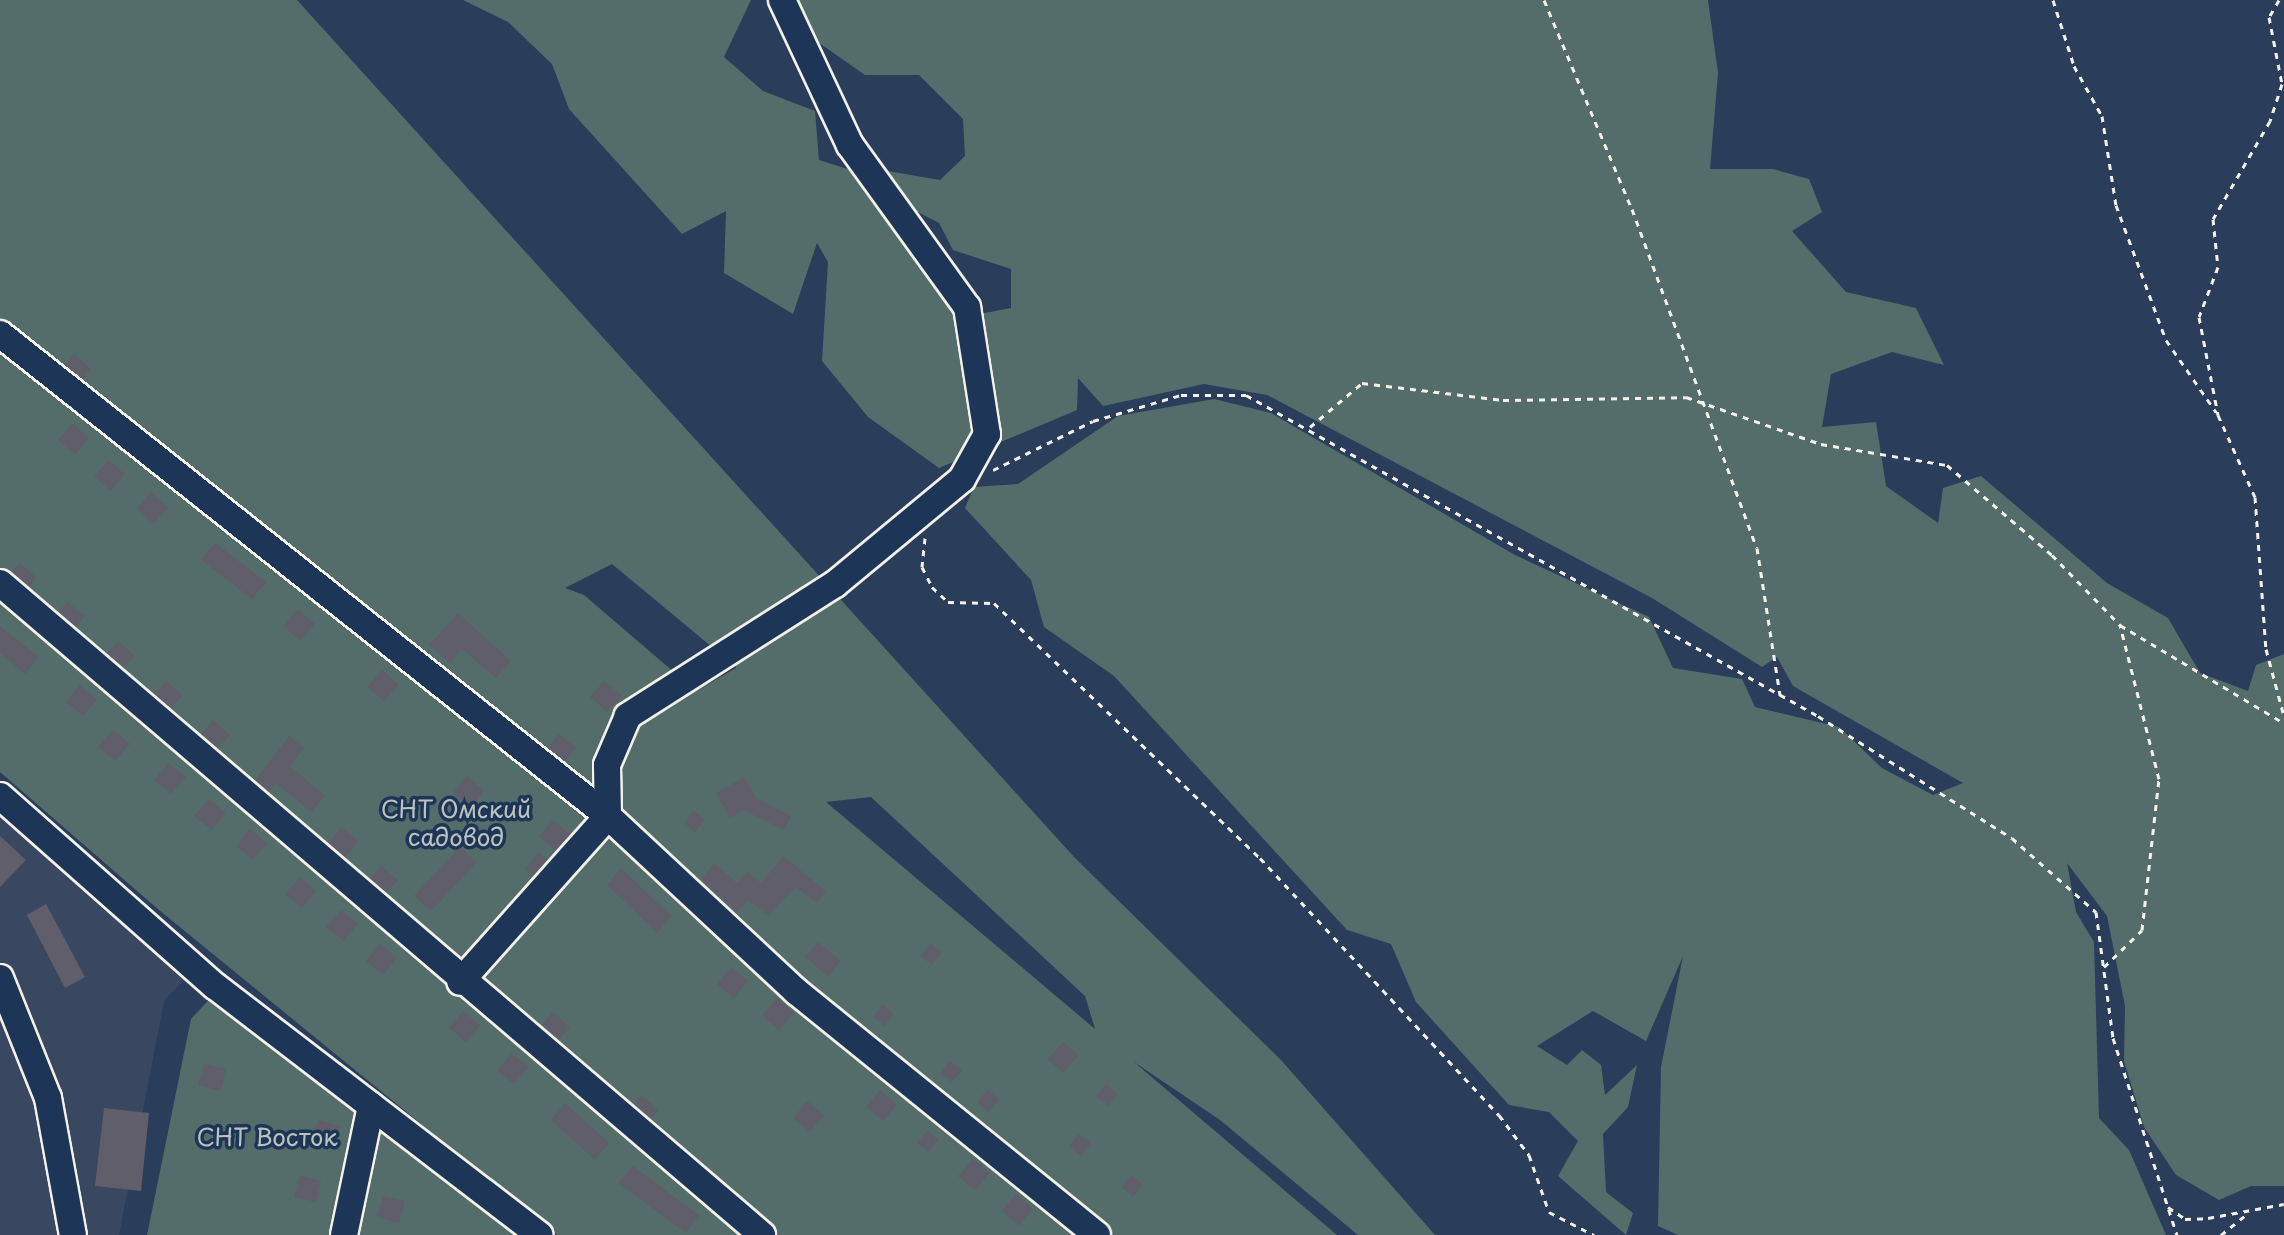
<!DOCTYPE html>
<html>
<head>
<meta charset="utf-8">
<style>
  body { margin:0 }
  #map { position:relative; width:2284px; height:1235px; overflow:hidden; background:#2a3d5b; font-family:"Playpen Sans",sans-serif }
  div>[style] { position:absolute }
  [style*='--x'] { left:calc(var(--x)*1px); top:calc(var(--y)*1px); width:calc(var(--w)*1px); rotate:calc(var(--a)*1deg) }
  .built>* { inset:0; background:#3a4760 }
  .green>* { inset:0; background:#546d6a }
  .building>* { inset:0; background:#605e6b }
  .path>* { height:3px; margin-top:-1.5px; transform-origin:0; background:repeating-linear-gradient(90deg,#f4f1e8 0 6px,transparent 0 12px) }
  .roads { filter:drop-shadow(2px 0 #f4f1e8) drop-shadow(-2px 0 #f4f1e8) drop-shadow(0 2px #f4f1e8) drop-shadow(0 -2px #f4f1e8) }
  .minor>* { height:26px; margin:-13px; padding:0 13px; transform-origin:13px; border-radius:13px; background:#1d3557 }
  span { translate:-50% -50%; white-space:nowrap; text-align:center; line-height:1.15; -webkit-text-stroke:7px #1d3557; paint-order:stroke }
  .park-label { font-size:24px; color:#bcc3bc }
</style>
</head>
<body>
<div id="map">
  <div class="built">
    <div style="clip-path:polygon(0 817px,185px 979px,164px 1001px,119px 1235px,0 1235px)"></div>
  </div>
  <div class="green">
    <div style="clip-path:polygon(evenodd,0 0,297px 0,1075px 858px,1281px 1060px,1435px 1235px,1358px 1235px,1220px 1120px,1134px 1062px,1337px 1235px,557px 1235px,159px 910px,0 772px,0 0,612px 564px,736px 667px,736px 668px,696px 691px,584px 595px,565px 588px,612px 564px,0 0,871px 797px,1085px 996px,1095px 1029px,826px 802px,871px 797px)"></div>
    <div style="clip-path:polygon(463px 0,751px 0,724px 57px,763px 91px,815px 111px,819px 160px,851px 170px,964px 317px,1011px 308px,1011px 269px,953px 250px,939px 223px,912px 209px,888px 171px,940px 180px,965px 156px,963px 119px,919px 75px,865px 75px,815px 40px,796px 0,1708px 0,1718px 73px,1710px 169px,1773px 169px,1809px 179px,1822px 212px,1792px 231px,1846px 292px,1916px 308px,1944px 365px,1892px 352px,1831px 374px,1822px 427px,1876px 422px,1886px 486px,1938px 523px,1943px 488px,1981px 476px,2107px 583px,2168px 618px,2200px 673px,2248px 691px,2256px 665px,2284px 654px,2284px 1186px,2251px 1186px,2219px 1200px,2176px 1175px,2144px 1127px,2124px 1061px,2125px 1006px,2107px 916px,2067px 863px,2076px 912px,2094px 942px,2099px 1118px,2129px 1150px,2166px 1235px,1678px 1235px,1658px 1226px,1661px 1067px,1683px 956px,1646px 1041px,1593px 1011px,1537px 1046px,1567px 1065px,1582px 1050px,1601px 1065px,1605px 1095px,1637px 1065px,1628px 1107px,1603px 1134px,1606px 1192px,1633px 1213px,1626px 1235px,1558px 1176px,1578px 1141px,1549px 1112px,1509px 1105px,1416px 1002px,1391px 944px,1347px 930px,1114px 676px,1044px 627px,1031px 580px,965px 508px,974px 487px,1018px 484px,1118px 416px,1214px 399px,1271px 413px,1515px 555px,1649px 617px,1673px 668px,1742px 679px,1755px 707px,1839px 727px,1882px 768px,1933px 795px,1963px 783px,1793px 686px,1777px 657px,1762px 667px,1652px 598px,1267px 395px,1204px 384px,1103px 406px,1078px 378px,1077px 410px,939px 468px,868px 417px,822px 361px,828px 262px,817px 243px,793px 314px,724px 273px,726px 211px,682px 234px,569px 109px,552px 64px,508px 22px)"></div>
    <div style="clip-path:polygon(228px 979px,547px 1235px,147px 1235px,191px 1019px)"></div>
  </div>
  <div class="building">
    <div style="clip-path:polygon(74px 354px,91px 369px,83px 379px,65px 365px)"></div>
    <div style="clip-path:polygon(72px 423px,89px 438px,75px 455px,58px 440px)"></div>
    <div style="clip-path:polygon(108px 460px,125px 474px,111px 491px,94px 477px)"></div>
    <div style="clip-path:polygon(151px 492px,168px 507px,154px 524px,137px 509px)"></div>
    <div style="clip-path:polygon(215px 543px,266px 582px,252px 599px,201px 560px)"></div>
    <div style="clip-path:polygon(20px 563px,37px 578px,29px 587px,12px 572px)"></div>
    <div style="clip-path:polygon(67px 602px,85px 616px,76px 627px,59px 612px)"></div>
    <div style="clip-path:polygon(298px 609px,315px 624px,300px 641px,283px 626px)"></div>
    <div style="clip-path:polygon(458px 613px,511px 661px,496px 678px,462px 649px,450px 663px,429px 645px)"></div>
    <div style="clip-path:polygon(0 626px,39px 657px,25px 674px,0 653px)"></div>
    <div style="clip-path:polygon(118px 641px,135px 656px,124px 668px,107px 654px)"></div>
    <div style="clip-path:polygon(382px 670px,399px 685px,384px 701px,367px 687px)"></div>
    <div style="clip-path:polygon(166px 681px,183px 695px,171px 709px,155px 694px)"></div>
    <div style="clip-path:polygon(604px 681px,622px 695px,607px 712px,590px 697px)"></div>
    <div style="clip-path:polygon(80px 685px,97px 700px,83px 716px,66px 702px)"></div>
    <div style="clip-path:polygon(213px 720px,230px 735px,218px 748px,201px 734px)"></div>
    <div style="clip-path:polygon(113px 730px,130px 744px,115px 761px,98px 747px)"></div>
    <div style="clip-path:polygon(559px 734px,576px 748px,565px 761px,548px 748px)"></div>
    <div style="clip-path:polygon(289px 736px,304px 748px,290px 766px,325px 796px,311px 812px,276px 783px,269px 792px,255px 780px)"></div>
    <div style="clip-path:polygon(169px 763px,186px 777px,171px 794px,154px 780px)"></div>
    <div style="clip-path:polygon(467px 776px,484px 791px,470px 808px,453px 793px)"></div>
    <div style="clip-path:polygon(744px 777px,756px 798px,791px 816px,784px 830px,743px 810px,730px 818px,716px 793px)"></div>
    <div style="clip-path:polygon(209px 799px,226px 813px,212px 830px,194px 816px)"></div>
    <div style="clip-path:polygon(693px 810px,705px 820px,695px 832px,684px 823px)"></div>
    <div style="clip-path:polygon(553px 820px,570px 834px,556px 851px,539px 837px)"></div>
    <div style="clip-path:polygon(341px 827px,358px 841px,345px 857px,328px 843px)"></div>
    <div style="clip-path:polygon(250px 829px,267px 843px,253px 860px,236px 846px)"></div>
    <div style="clip-path:polygon(0 836px,26px 860px,0 887px)"></div>
    <div style="clip-path:polygon(460px 847px,477px 862px,431px 911px,414px 896px)"></div>
    <div style="clip-path:polygon(539px 852px,548px 860px,533px 876px,525px 869px)"></div>
    <div style="clip-path:polygon(783px 856px,826px 891px,817px 903px,796px 887px,768px 916px,748px 900px,737px 912px,700px 880px,714px 863px,737px 883px,747px 872px,761px 883px)"></div>
    <div style="clip-path:polygon(381px 866px,398px 880px,387px 893px,370px 879px)"></div>
    <div style="clip-path:polygon(621px 868px,671px 916px,657px 933px,607px 885px)"></div>
    <div style="clip-path:polygon(300px 877px,316px 891px,302px 908px,285px 894px)"></div>
    <div style="clip-path:polygon(46px 904px,85px 977px,65px 988px,27px 915px)"></div>
    <div style="clip-path:polygon(341px 910px,358px 924px,343px 941px,326px 927px)"></div>
    <div style="clip-path:polygon(818px 942px,841px 961px,828px 976px,805px 957px)"></div>
    <div style="clip-path:polygon(930px 943px,942px 952px,932px 965px,921px 956px)"></div>
    <div style="clip-path:polygon(380px 944px,397px 958px,383px 975px,366px 961px)"></div>
    <div style="clip-path:polygon(731px 967px,748px 981px,734px 998px,717px 984px)"></div>
    <div style="clip-path:polygon(777px 998px,794px 1013px,779px 1030px,762px 1015px)"></div>
    <div style="clip-path:polygon(883px 1004px,894px 1014px,884px 1026px,873px 1017px)"></div>
    <div style="clip-path:polygon(463px 1011px,480px 1025px,466px 1042px,449px 1028px)"></div>
    <div style="clip-path:polygon(553px 1012px,570px 1027px,559px 1040px,542px 1025px)"></div>
    <div style="clip-path:polygon(1063px 1042px,1079px 1055px,1063px 1073px,1048px 1059px)"></div>
    <div style="clip-path:polygon(512px 1053px,529px 1067px,514px 1084px,497px 1070px)"></div>
    <div style="clip-path:polygon(950px 1061px,962px 1070px,952px 1082px,940px 1073px)"></div>
    <div style="clip-path:polygon(204px 1064px,226px 1069px,220px 1091px,198px 1085px)"></div>
    <div style="clip-path:polygon(1106px 1084px,1118px 1094px,1108px 1106px,1096px 1096px)"></div>
    <div style="clip-path:polygon(880px 1090px,897px 1105px,883px 1121px,866px 1107px)"></div>
    <div style="clip-path:polygon(987px 1090px,999px 1099px,989px 1112px,977px 1102px)"></div>
    <div style="clip-path:polygon(641px 1095px,659px 1110px,651px 1119px,634px 1104px)"></div>
    <div style="clip-path:polygon(807px 1101px,824px 1115px,810px 1132px,793px 1118px)"></div>
    <div style="clip-path:polygon(565px 1103px,609px 1143px,595px 1160px,551px 1120px)"></div>
    <div style="clip-path:polygon(104px 1108px,149px 1113px,141px 1191px,95px 1186px)"></div>
    <div style="clip-path:polygon(318px 1120px,340px 1126px,334px 1147px,312px 1142px)"></div>
    <div style="clip-path:polygon(927px 1130px,938px 1140px,928px 1152px,917px 1143px)"></div>
    <div style="clip-path:polygon(1079px 1134px,1091px 1143px,1081px 1156px,1069px 1146px)"></div>
    <div style="clip-path:polygon(973px 1159px,990px 1173px,975px 1190px,958px 1176px)"></div>
    <div style="clip-path:polygon(633px 1166px,700px 1216px,686px 1233px,618px 1183px)"></div>
    <div style="clip-path:polygon(300px 1175px,321px 1181px,316px 1202px,294px 1197px)"></div>
    <div style="clip-path:polygon(1131px 1175px,1143px 1185px,1133px 1197px,1122px 1187px)"></div>
    <div style="clip-path:polygon(1016px 1194px,1033px 1209px,1019px 1226px,1002px 1211px)"></div>
    <div style="clip-path:polygon(383px 1196px,405px 1201px,399px 1223px,377px 1217px)"></div>
  </div>
  <div class="path">
    <div style="--x:1544;--y:0;--w:227;--a:67.2"></div>
    <div style="--x:1632;--y:209;--w:361;--a:69.8"></div>
    <div style="--x:1757;--y:548;--w:149;--a:81.1"></div>
    <div style="--x:2053;--y:0;--w:69;--a:72.3"></div>
    <div style="--x:2074;--y:66;--w:57;--a:60.8"></div>
    <div style="--x:2102;--y:116;--w:90;--a:81.1"></div>
    <div style="--x:2116;--y:205;--w:144;--a:69.7"></div>
    <div style="--x:2166;--y:340;--w:88;--a:55.2"></div>
    <div style="--x:2279;--y:0;--w:20;--a:120"></div>
    <div style="--x:2269;--y:17;--w:68;--a:79"></div>
    <div style="--x:2282;--y:84;--w:39;--a:108"></div>
    <div style="--x:2270;--y:121;--w:113;--a:120.2"></div>
    <div style="--x:2213;--y:219;--w:48;--a:84.1"></div>
    <div style="--x:2218;--y:267;--w:53;--a:110.8"></div>
    <div style="--x:2199;--y:317;--w:100;--a:79"></div>
    <div style="--x:2218;--y:415;--w:90;--a:65.7"></div>
    <div style="--x:2255;--y:497;--w:152;--a:85.9"></div>
    <div style="--x:2266;--y:649;--w:69;--a:75"></div>
    <div style="--x:1310;--y:427;--w:68;--a:-40.2"></div>
    <div style="--x:1362;--y:383;--w:142;--a:6.9"></div>
    <div style="--x:1503;--y:400;--w:183;--a:-0.9"></div>
    <div style="--x:1686;--y:397;--w:143;--a:19.2"></div>
    <div style="--x:1821;--y:444;--w:128;--a:9.5"></div>
    <div style="--x:1947;--y:465;--w:138;--a:40.6"></div>
    <div style="--x:2052;--y:555;--w:98;--a:45.8"></div>
    <div style="--x:2120;--y:625;--w:191;--a:30.9"></div>
    <div style="--x:993;--y:470;--w:111;--a:-26.1"></div>
    <div style="--x:1093;--y:421;--w:92;--a:-16.5"></div>
    <div style="--x:1181;--y:395;--w:65;--a:0"></div>
    <div style="--x:1246;--y:395;--w:656;--a:29.3"></div>
    <div style="--x:1818;--y:716;--w:229;--a:32.2"></div>
    <div style="--x:2012;--y:838;--w:112;--a:41.4"></div>
    <div style="--x:2096;--y:912;--w:127;--a:82.3"></div>
    <div style="--x:2113;--y:1038;--w:207;--a:72"></div>
    <div style="--x:925;--y:538;--w:29;--a:96"></div>
    <div style="--x:922;--y:567;--w:22;--a:63"></div>
    <div style="--x:932;--y:587;--w:22;--a:43"></div>
    <div style="--x:948;--y:602;--w:46;--a:1.2"></div>
    <div style="--x:994;--y:603;--w:368;--a:43.8"></div>
    <div style="--x:1260;--y:858;--w:351;--a:47.1"></div>
    <div style="--x:1499;--y:1115;--w:50;--a:53.1"></div>
    <div style="--x:1529;--y:1155;--w:60;--a:70.7"></div>
    <div style="--x:1549;--y:1212;--w:51;--a:27.1"></div>
    <div style="--x:2104;--y:967;--w:53;--a:-44.2"></div>
    <div style="--x:2142;--y:930;--w:152;--a:-83.6"></div>
    <div style="--x:2159;--y:779;--w:159;--a:-104.2"></div>
    <div style="--x:2168;--y:1207;--w:21;--a:35"></div>
    <div style="--x:2185;--y:1219;--w:23;--a:-2"></div>
    <div style="--x:2208;--y:1218;--w:77;--a:-10.4"></div>
    <div style="--x:2221;--y:1235;--w:36;--a:-39"></div>
  </div>
  <div class="roads">
    <div class="minor">
      <div style="--x:782;--y:0;--w:160;--a:64.9"></div>
      <div style="--x:850;--y:145;--w:200;--a:54.2"></div>
      <div style="--x:967;--y:307;--w:129;--a:81.1"></div>
      <div style="--x:987;--y:434;--w:51;--a:119.1"></div>
      <div style="--x:962;--y:479;--w:165;--a:140.4"></div>
      <div style="--x:835;--y:584;--w:246;--a:147.5"></div>
      <div style="--x:628;--y:716;--w:53;--a:113.2"></div>
      <div style="--x:607;--y:765;--w:51;--a:88.9"></div>
      <div style="--x:608;--y:816;--w:258;--a:43"></div>
      <div style="--x:797;--y:992;--w:386;--a:39"></div>
      <div style="--x:0;--y:334;--w:776;--a:38.41"></div>
      <div style="--x:608;--y:816;--w:222;--a:131.7"></div>
      <div style="--x:0;--y:583;--w:1003;--a:40.55"></div>
      <div style="--x:0;--y:796;--w:287;--a:41.5"></div>
      <div style="--x:215;--y:986;--w:409;--a:37.5"></div>
      <div style="--x:0;--y:978;--w:129;--a:68.2"></div>
      <div style="--x:48;--y:1098;--w:139;--a:79.7"></div>
      <div style="--x:344;--y:1235;--w:132;--a:-78.2"></div>
    </div>
  </div>
  <div class="park-label">
    <span style="left:456px;top:823px">СНТ Омский<br>садовод</span>
    <span style="left:267px;top:1137px">СНТ Восток</span>
  </div>
</div>
</body>
</html>
